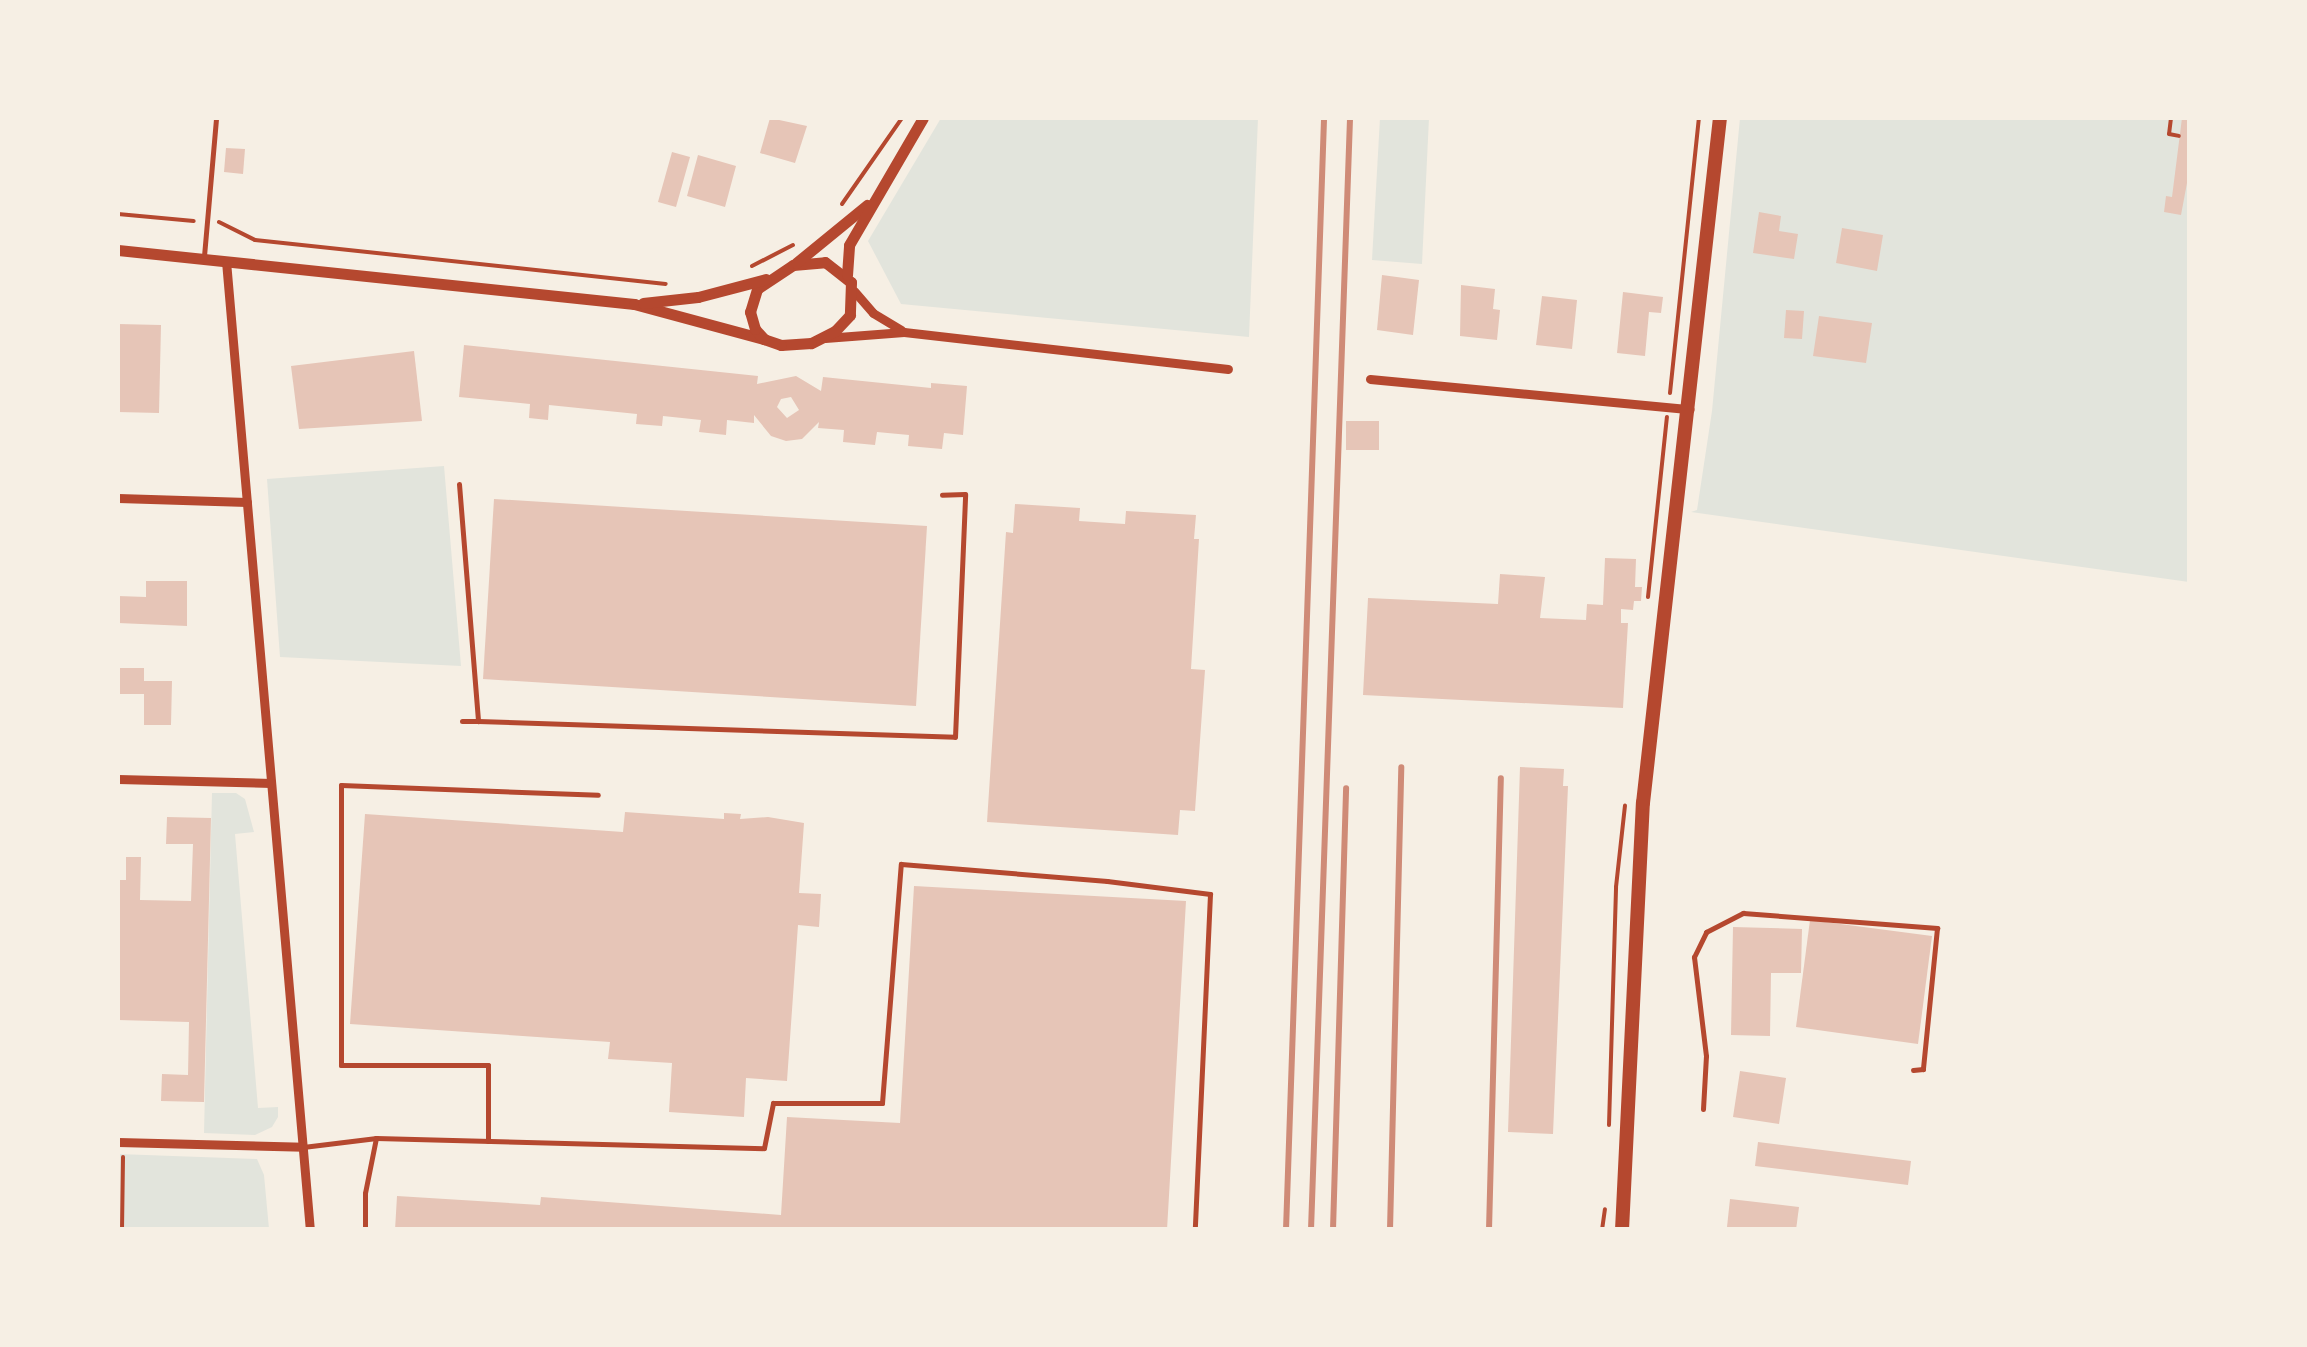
<!DOCTYPE html>
<html>
<head>
<meta charset="utf-8">
<style>
  body { margin:0 }
  #map { position:relative; width:2307px; height:1347px; overflow:hidden; background:#f6efe4; font-family:"PT Sans",sans-serif }
  div>[style] { position:absolute }
  [style*='--x'] { left:calc(var(--x)*1px); top:calc(var(--y)*1px); width:calc(var(--w)*1px); rotate:calc(var(--a)*1deg) }
  .green>* { inset:0; background:#e2e4dc }
  .building>* { inset:0; background:#e6c5b7 }
  .path>* { height:4px; margin:-2px; padding:0 2px; transform-origin:2px; border-radius:2px; background:#b5482f }
  .service>* { height:5px; margin:-2.5px; padding:0 2.5px; transform-origin:2.5px; border-radius:2.5px; background:#b5482f }
  .minor>* { height:9px; margin:-4.5px; padding:0 4.5px; transform-origin:4.5px; border-radius:4.5px; background:#b5482f }
  .tertiary>* { height:11px; margin:-5.5px; padding:0 5.5px; transform-origin:5.5px; border-radius:5.5px; background:#b5482f }
  .primary>* { height:14px; margin:-7px; padding:0 7px; transform-origin:7px; border-radius:7px; background:#b5482f }
  .rail>* { height:6px; margin:-3px; padding:0 3px; transform-origin:3px; border-radius:3px; background:#cf8b77 }
  span { translate:-50% -50%; white-space:nowrap; text-align:center; line-height:1.15; -webkit-text-stroke:10px #f6efe4; paint-order:stroke }
  .frame { position:absolute; inset:0; border:120px solid #f6efe4; pointer-events:none }
</style>
</head>
<body>
<div id="map">
  <div class="green">
    <div style="clip-path:polygon(941px 118px,1258px 118px,1249px 337px,901px 304px,868px 241px)"></div>
    <div style="clip-path:polygon(1380px 118px,1429px 118px,1422px 264px,1372px 260px)"></div>
    <div style="clip-path:polygon(1740px 118px,2189px 118px,2189px 582px,1691px 512px,1697px 510px,1712px 411px)"></div>
    <div style="clip-path:polygon(444px 466px,461px 666px,280px 657px,267px 479px)"></div>
    <div style="clip-path:polygon(212px 793px,236px 793px,245px 799px,254px 832px,235px 834px,258px 1108px,278px 1107px,278px 1117px,272px 1127px,255px 1135px,204px 1133px)"></div>
    <div style="clip-path:polygon(118px 1154px,257px 1159px,264px 1175px,269px 1229px,118px 1230px)"></div>
  </div>
  <div class="building">
    <div style="clip-path:polygon(770px 118px,807px 126px,795px 163px,760px 153px)"></div>
    <div style="clip-path:polygon(2182px 118px,2190px 118px,2190px 167px,2181px 215px,2164px 212px,2166px 196px,2172px 197px)"></div>
    <div style="clip-path:polygon(226px 148px,245px 149px,243px 174px,224px 172px)"></div>
    <div style="clip-path:polygon(672px 152px,690px 157px,676px 207px,658px 202px)"></div>
    <div style="clip-path:polygon(698px 155px,736px 166px,725px 207px,687px 196px)"></div>
    <div style="clip-path:polygon(1759px 212px,1781px 216px,1779px 231px,1798px 234px,1794px 259px,1753px 253px)"></div>
    <div style="clip-path:polygon(1842px 228px,1883px 235px,1877px 271px,1836px 263px)"></div>
    <div style="clip-path:polygon(1382px 275px,1419px 280px,1413px 335px,1377px 330px)"></div>
    <div style="clip-path:polygon(1461px 285px,1495px 289px,1493px 309px,1500px 310px,1497px 340px,1460px 336px)"></div>
    <div style="clip-path:polygon(1623px 292px,1663px 297px,1661px 313px,1649px 312px,1645px 356px,1617px 353px)"></div>
    <div style="clip-path:polygon(1542px 296px,1577px 300px,1572px 349px,1536px 345px)"></div>
    <div style="clip-path:polygon(1786px 310px,1804px 311px,1802px 339px,1784px 338px)"></div>
    <div style="clip-path:polygon(1819px 316px,1872px 323px,1866px 363px,1813px 356px)"></div>
    <div style="clip-path:polygon(118px 324px,161px 325px,159px 413px,118px 412px)"></div>
    <div style="clip-path:polygon(evenodd,464px 345px,758px 376px,757px 384px,796px 376px,821px 391px,823px 377px,931px 388px,931px 383px,967px 386px,963px 435px,944px 433px,942px 449px,908px 446px,909px 435px,877px 432px,875px 445px,843px 442px,844px 430px,818px 428px,819px 422px,802px 439px,786px 441px,771px 436px,754px 415px,754px 423px,727px 420px,726px 435px,699px 432px,701px 420px,663px 416px,662px 426px,636px 424px,637px 414px,549px 405px,548px 420px,529px 418px,530px 404px,459px 397px,464px 345px,791px 397px,799px 410px,787px 418px,777px 407px,781px 399px,791px 397px)"></div>
    <div style="clip-path:polygon(414px 351px,422px 421px,299px 429px,291px 366px)"></div>
    <div style="clip-path:polygon(1346px 421px,1379px 421px,1379px 450px,1346px 450px)"></div>
    <div style="clip-path:polygon(494px 499px,927px 526px,916px 706px,483px 679px)"></div>
    <div style="clip-path:polygon(1015px 504px,1080px 508px,1079px 521px,1125px 524px,1126px 511px,1196px 515px,1194px 539px,1199px 539px,1191px 669px,1205px 670px,1195px 811px,1180px 810px,1178px 835px,987px 822px,1006px 532px,1013px 533px)"></div>
    <div style="clip-path:polygon(1605px 558px,1636px 559px,1635px 587px,1642px 587px,1641px 601px,1634px 601px,1633px 610px,1621px 609px,1621px 623px,1628px 623px,1623px 708px,1363px 695px,1368px 598px,1498px 604px,1500px 574px,1545px 577px,1540px 618px,1586px 620px,1587px 604px,1603px 605px)"></div>
    <div style="clip-path:polygon(146px 581px,187px 581px,187px 626px,118px 623px,118px 596px,146px 597px)"></div>
    <div style="clip-path:polygon(118px 668px,144px 668px,144px 681px,172px 681px,171px 725px,144px 725px,144px 694px,118px 694px)"></div>
    <div style="clip-path:polygon(1520px 767px,1564px 769px,1563px 786px,1568px 786px,1553px 1134px,1508px 1132px)"></div>
    <div style="clip-path:polygon(625px 812px,724px 819px,724px 813px,741px 814px,740px 819px,768px 817px,804px 823px,799px 893px,821px 894px,819px 927px,798px 925px,787px 1081px,746px 1078px,744px 1117px,669px 1112px,672px 1063px,608px 1059px,610px 1042px,350px 1024px,365px 814px,623px 832px)"></div>
    <div style="clip-path:polygon(167px 817px,211px 818px,204px 1102px,161px 1101px,162px 1074px,188px 1075px,189px 1022px,118px 1020px,118px 880px,126px 880px,126px 857px,141px 857px,140px 900px,191px 901px,193px 844px,166px 844px)"></div>
    <div style="clip-path:polygon(914px 886px,1186px 901px,1167px 1230px,395px 1230px,397px 1196px,540px 1205px,541px 1197px,781px 1215px,787px 1117px,900px 1123px)"></div>
    <div style="clip-path:polygon(1810px 920px,1932px 936px,1918px 1044px,1796px 1027px)"></div>
    <div style="clip-path:polygon(1733px 927px,1802px 929px,1801px 973px,1771px 973px,1770px 1036px,1731px 1035px)"></div>
    <div style="clip-path:polygon(1740px 1071px,1786px 1078px,1779px 1124px,1733px 1117px)"></div>
    <div style="clip-path:polygon(1758px 1142px,1911px 1161px,1908px 1185px,1755px 1166px)"></div>
    <div style="clip-path:polygon(1730px 1199px,1799px 1207px,1796px 1230px,1727px 1227px)"></div>
  </div>
  <div class="path">
    <div style="--x:2171;--y:118;--w:16;--a:97"></div>
    <div style="--x:2169;--y:134;--w:10;--a:11"></div>
    <div style="--x:842;--y:204;--w:105;--a:-55.1"></div>
    <div style="--x:118;--y:214;--w:76;--a:5.3"></div>
    <div style="--x:219;--y:222;--w:40;--a:26.6"></div>
    <div style="--x:255;--y:240;--w:413;--a:6.1"></div>
    <div style="--x:752;--y:266;--w:46;--a:-27.1"></div>
    <div style="--x:1670;--y:393;--w:277;--a:-84"></div>
    <div style="--x:1648;--y:597;--w:181;--a:-84"></div>
    <div style="--x:1609;--y:1125;--w:238;--a:-88.3"></div>
    <div style="--x:1616;--y:887;--w:82;--a:-83.7"></div>
    <div style="--x:122;--y:1230;--w:73;--a:-89.2"></div>
    <div style="--x:1602;--y:1230;--w:21;--a:-82"></div>
  </div>
  <div class="service">
    <div style="--x:204;--y:256;--w:139;--a:-85"></div>
    <div style="--x:459;--y:484;--w:238;--a:85.4"></div>
    <div style="--x:478;--y:721;--w:477;--a:1.9"></div>
    <div style="--x:955;--y:737;--w:243;--a:-87.6"></div>
    <div style="--x:965;--y:494;--w:23;--a:178"></div>
    <div style="--x:462;--y:721;--w:16;--a:0"></div>
    <div style="--x:1703;--y:1109;--w:53;--a:-86.8"></div>
    <div style="--x:1706;--y:1056;--w:100;--a:-96.9"></div>
    <div style="--x:1694;--y:957;--w:28;--a:-64"></div>
    <div style="--x:1706;--y:932;--w:42;--a:-27.2"></div>
    <div style="--x:1743;--y:913;--w:195;--a:4.4"></div>
    <div style="--x:1937;--y:928;--w:142;--a:95.7"></div>
    <div style="--x:1923;--y:1069;--w:10;--a:174"></div>
    <div style="--x:488;--y:1141;--w:76;--a:-90"></div>
    <div style="--x:488;--y:1065;--w:147;--a:180"></div>
    <div style="--x:341;--y:1065;--w:280;--a:-90"></div>
    <div style="--x:341;--y:785;--w:257;--a:2.2"></div>
    <div style="--x:303;--y:1147;--w:74;--a:-7"></div>
    <div style="--x:376;--y:1138;--w:388;--a:1.5"></div>
    <div style="--x:764;--y:1148;--w:46;--a:-78.7"></div>
    <div style="--x:773;--y:1103;--w:109;--a:0"></div>
    <div style="--x:882;--y:1103;--w:240;--a:-85.5"></div>
    <div style="--x:901;--y:864;--w:207;--a:4.7"></div>
    <div style="--x:1107;--y:881;--w:104;--a:7.2"></div>
    <div style="--x:1210;--y:894;--w:336;--a:92.6"></div>
    <div style="--x:365;--y:1230;--w:37;--a:-90"></div>
    <div style="--x:365;--y:1193;--w:56;--a:-78.7"></div>
  </div>
  <div class="minor">
    <div style="--x:226;--y:261;--w:973;--a:85.05"></div>
    <div style="--x:854;--y:291;--w:29;--a:49"></div>
    <div style="--x:873;--y:313;--w:33;--a:31"></div>
    <div style="--x:825;--y:338;--w:79;--a:-4.3"></div>
    <div style="--x:904;--y:332;--w:326;--a:6.5"></div>
    <div style="--x:1370;--y:379;--w:321;--a:5.4"></div>
    <div style="--x:118;--y:498;--w:129;--a:1.8"></div>
    <div style="--x:118;--y:779;--w:153;--a:1.5"></div>
    <div style="--x:118;--y:1142;--w:185;--a:1.5"></div>
  </div>
  <div class="tertiary">
    <div style="--x:118;--y:250;--w:519;--a:5.97"></div>
    <div style="--x:634;--y:304;--w:135;--a:15.1"></div>
    <div style="--x:825;--y:262;--w:33;--a:38"></div>
    <div style="--x:851;--y:282;--w:33;--a:92"></div>
    <div style="--x:850;--y:315;--w:22;--a:133"></div>
    <div style="--x:835;--y:331;--w:27;--a:153"></div>
    <div style="--x:811;--y:343;--w:30;--a:176"></div>
    <div style="--x:781;--y:345;--w:18;--a:-161"></div>
    <div style="--x:764;--y:339;--w:13;--a:-132"></div>
    <div style="--x:755;--y:329;--w:18;--a:-106"></div>
    <div style="--x:750;--y:312;--w:24;--a:-73"></div>
    <div style="--x:757;--y:289;--w:43;--a:-33.7"></div>
    <div style="--x:793;--y:265;--w:32;--a:-5"></div>
    <div style="--x:796;--y:263;--w:92;--a:-39.2"></div>
    <div style="--x:847;--y:275;--w:30;--a:-86"></div>
    <div style="--x:849;--y:245;--w:147;--a:-59.8"></div>
    <div style="--x:643;--y:303;--w:55;--a:-6.2"></div>
    <div style="--x:698;--y:297;--w:70;--a:-14.8"></div>
  </div>
  <div class="primary">
    <div style="--x:1622;--y:1230;--w:428;--a:-87.2"></div>
    <div style="--x:1643;--y:803;--w:689;--a:-83.59"></div>
  </div>
  <div class="rail">
    <div style="--x:1286;--y:1230;--w:1113;--a:-88.04"></div>
    <div style="--x:1311;--y:1230;--w:1113;--a:-87.99"></div>
    <div style="--x:1333;--y:1230;--w:442;--a:-88.3"></div>
    <div style="--x:1390;--y:1230;--w:463;--a:-88.6"></div>
    <div style="--x:1489;--y:1230;--w:452;--a:-88.5"></div>
  </div>
  <div class="frame"></div>
</div>
</body>
</html>
